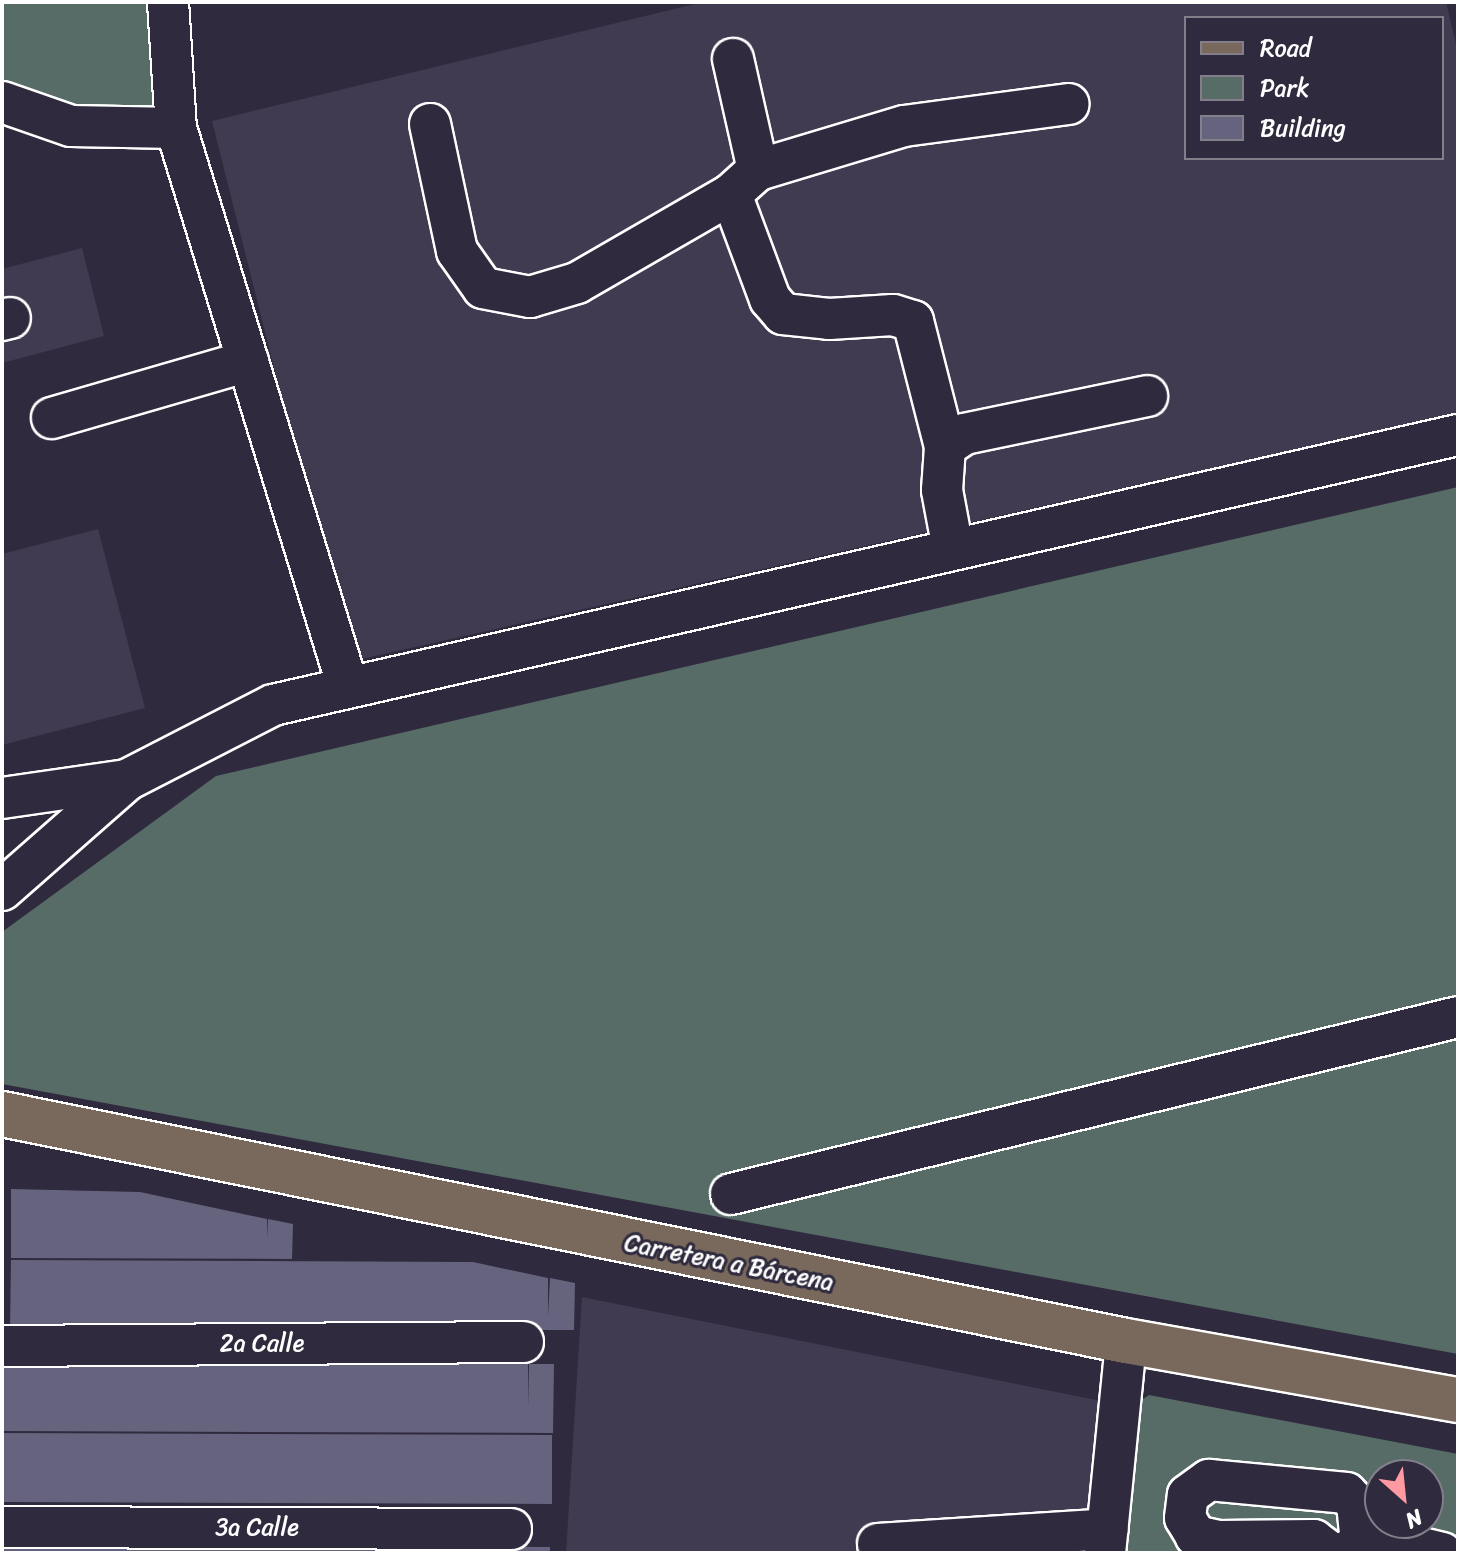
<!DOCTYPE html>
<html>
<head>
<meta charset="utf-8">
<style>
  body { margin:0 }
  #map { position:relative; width:1460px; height:1555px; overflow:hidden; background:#2f2a3d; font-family:Sriracha,sans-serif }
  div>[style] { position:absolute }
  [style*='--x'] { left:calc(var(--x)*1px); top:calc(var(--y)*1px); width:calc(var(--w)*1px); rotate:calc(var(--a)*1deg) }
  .built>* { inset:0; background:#403b50 }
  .green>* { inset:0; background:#576c67 }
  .building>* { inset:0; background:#66637e }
  .roads { filter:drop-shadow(2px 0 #fff) drop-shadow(-2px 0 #fff) drop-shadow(0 2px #fff) drop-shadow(0 -2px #fff) }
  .minor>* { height:40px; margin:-20px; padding:0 20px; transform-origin:20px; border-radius:20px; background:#2f2a3d }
  .major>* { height:44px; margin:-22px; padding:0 22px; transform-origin:22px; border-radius:22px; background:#78695c }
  span { translate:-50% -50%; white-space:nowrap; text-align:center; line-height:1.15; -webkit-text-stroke:6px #2f2a3d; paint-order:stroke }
  .street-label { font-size:24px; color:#fff }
  .frame { position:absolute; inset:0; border:4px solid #fff; pointer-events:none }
  .legend { position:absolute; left:1184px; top:16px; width:260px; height:144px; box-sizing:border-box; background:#2f2a3d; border:2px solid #827f8b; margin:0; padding:10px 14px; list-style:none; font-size:24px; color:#fff }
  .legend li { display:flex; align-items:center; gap:16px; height:40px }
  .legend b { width:40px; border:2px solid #827f8b }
  .north { position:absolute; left:1364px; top:1459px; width:80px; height:80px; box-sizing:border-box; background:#2f2a3d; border:2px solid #827f8b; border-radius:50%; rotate:153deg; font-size:22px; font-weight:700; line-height:32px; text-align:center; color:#fff }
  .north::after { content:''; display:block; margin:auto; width:28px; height:36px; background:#ff9aa2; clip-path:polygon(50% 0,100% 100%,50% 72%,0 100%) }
</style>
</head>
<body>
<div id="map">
  <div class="built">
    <div style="clip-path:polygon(evenodd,703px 2px,1446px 2px,1458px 52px,1458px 413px,348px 662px,212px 121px,703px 2px,1186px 18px,1442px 18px,1442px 158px,1186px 158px,1186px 18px)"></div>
    <div style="clip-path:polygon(82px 248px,104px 336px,2px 363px,2px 269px)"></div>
    <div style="clip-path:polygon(98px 529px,145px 708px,2px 745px,2px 554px)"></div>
    <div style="clip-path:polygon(582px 1297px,1131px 1407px,1113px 1553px,566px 1553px)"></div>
  </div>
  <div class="green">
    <div style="clip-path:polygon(2px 2px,168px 2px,176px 128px,2px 102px)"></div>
    <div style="clip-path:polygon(1458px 487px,1458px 1354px,2px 1084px,2px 932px,216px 776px)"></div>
    <div style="clip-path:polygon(evenodd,1149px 1395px,1458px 1454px,1458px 1553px,1113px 1553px,1131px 1407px,1149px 1395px,1380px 1475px,1428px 1475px,1428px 1523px,1380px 1523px,1380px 1475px)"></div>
  </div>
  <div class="building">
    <div style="clip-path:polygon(11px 1189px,140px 1192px,267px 1219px,267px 1238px,268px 1219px,293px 1224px,292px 1259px,11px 1258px)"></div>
    <div style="clip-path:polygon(11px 1260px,473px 1262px,548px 1278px,548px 1316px,550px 1278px,575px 1283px,574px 1330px,10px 1329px)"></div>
    <div style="clip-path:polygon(2px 1363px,528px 1364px,529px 1407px,529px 1364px,554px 1364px,553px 1433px,2px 1431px)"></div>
    <div style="clip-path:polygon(2px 1433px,552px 1435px,552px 1504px,2px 1502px)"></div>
    <div style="clip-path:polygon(2px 1545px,550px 1547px,550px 1553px,2px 1553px)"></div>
  </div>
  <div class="roads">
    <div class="minor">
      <div style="--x:168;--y:2;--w:126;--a:86.4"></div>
      <div style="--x:176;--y:128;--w:585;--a:72.9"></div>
      <div style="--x:733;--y:59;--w:114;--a:77.3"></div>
      <div style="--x:2;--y:102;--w:73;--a:19.2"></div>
      <div style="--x:71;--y:126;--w:105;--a:1.1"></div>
      <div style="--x:430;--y:124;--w:130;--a:78"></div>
      <div style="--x:457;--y:251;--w:45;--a:54.9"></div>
      <div style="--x:483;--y:288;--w:48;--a:10.8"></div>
      <div style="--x:530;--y:297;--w:49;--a:-16.6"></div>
      <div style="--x:577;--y:283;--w:178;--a:-30"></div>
      <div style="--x:731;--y:194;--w:36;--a:-42"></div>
      <div style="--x:758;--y:170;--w:152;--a:-16.8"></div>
      <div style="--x:904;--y:126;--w:166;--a:-7.6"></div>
      <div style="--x:731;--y:194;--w:112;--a:69.6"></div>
      <div style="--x:770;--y:299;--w:20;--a:49"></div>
      <div style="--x:783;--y:314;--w:46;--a:6.2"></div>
      <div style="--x:829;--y:319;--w:64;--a:-3.6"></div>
      <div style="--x:893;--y:315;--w:21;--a:17"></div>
      <div style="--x:913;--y:321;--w:130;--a:75.7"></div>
      <div style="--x:2;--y:320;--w:8;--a:-14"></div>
      <div style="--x:52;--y:418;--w:204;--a:-16.2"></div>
      <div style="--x:953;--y:549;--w:60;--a:-100.6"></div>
      <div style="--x:942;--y:490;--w:43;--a:-86"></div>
      <div style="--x:945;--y:447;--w:23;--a:-34"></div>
      <div style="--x:964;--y:434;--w:187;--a:-11.7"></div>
      <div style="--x:2;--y:798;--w:126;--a:-8.2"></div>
      <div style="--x:2;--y:890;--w:167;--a:-41.3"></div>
      <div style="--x:127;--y:780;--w:164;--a:-27.2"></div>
      <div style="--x:273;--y:705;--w:1215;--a:-12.84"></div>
      <div style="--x:731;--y:1194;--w:748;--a:-13.68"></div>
      <div style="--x:2;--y:1346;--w:521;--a:-0.44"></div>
      <div style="--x:2;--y:1527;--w:509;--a:0.23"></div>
      <div style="--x:878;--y:1544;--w:230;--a:-3.7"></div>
      <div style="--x:1105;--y:1553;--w:213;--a:-84.3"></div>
      <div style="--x:1331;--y:1553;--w:21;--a:-143"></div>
      <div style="--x:1314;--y:1540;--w:95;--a:179.4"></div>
      <div style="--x:1219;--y:1541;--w:24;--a:-168"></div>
      <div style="--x:1196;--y:1536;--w:21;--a:-121"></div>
      <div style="--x:1185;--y:1518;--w:23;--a:-83"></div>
      <div style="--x:1188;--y:1495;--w:26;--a:-36"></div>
      <div style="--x:1209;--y:1480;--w:138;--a:5.4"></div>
      <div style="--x:1346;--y:1493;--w:16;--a:45"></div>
      <div style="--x:1357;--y:1504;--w:36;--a:84"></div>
      <div style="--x:1343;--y:1553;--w:37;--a:-26"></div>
      <div style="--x:1376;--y:1537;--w:68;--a:13.6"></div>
    </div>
    <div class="major">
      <div style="--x:2;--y:1114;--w:1147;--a:11.42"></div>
      <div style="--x:1126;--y:1341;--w:337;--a:10.1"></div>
    </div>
  </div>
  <div class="street-label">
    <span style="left:729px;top:1263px;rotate:11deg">Carretera a Bárcena</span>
    <span style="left:262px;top:1344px">2a Calle</span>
    <span style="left:257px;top:1528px">3a Calle</span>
  </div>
  <div class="frame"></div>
  <ul class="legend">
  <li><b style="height:10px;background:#78695c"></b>Road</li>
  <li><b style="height:22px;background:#576c67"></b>Park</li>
  <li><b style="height:22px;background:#66637e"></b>Building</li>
  </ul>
  <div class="north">N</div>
</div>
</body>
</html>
